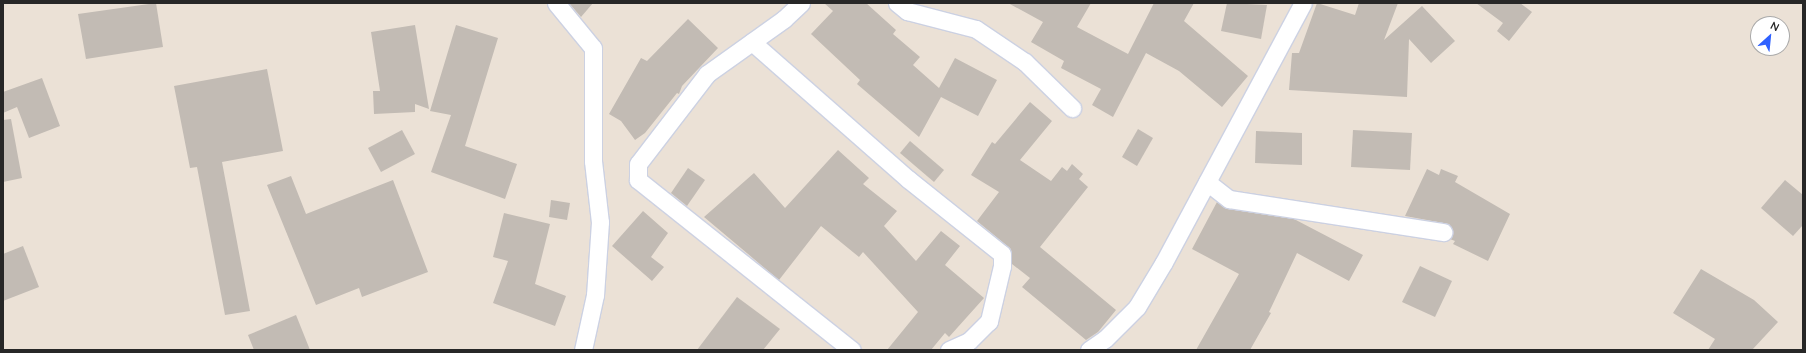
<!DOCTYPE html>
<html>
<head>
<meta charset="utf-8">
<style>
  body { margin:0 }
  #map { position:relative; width:1806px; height:353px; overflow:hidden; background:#ebe1d6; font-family:Quicksand,sans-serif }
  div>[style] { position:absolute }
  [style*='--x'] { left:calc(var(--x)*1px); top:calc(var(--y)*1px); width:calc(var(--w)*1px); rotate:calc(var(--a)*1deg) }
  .building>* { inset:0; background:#c2bbb4 }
  .roads { filter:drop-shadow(1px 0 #ccd1e2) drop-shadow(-1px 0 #ccd1e2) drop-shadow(0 1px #ccd1e2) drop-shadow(0 -1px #ccd1e2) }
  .minor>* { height:17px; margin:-8.5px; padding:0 8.5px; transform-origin:8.5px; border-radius:8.5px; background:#fff }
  span { translate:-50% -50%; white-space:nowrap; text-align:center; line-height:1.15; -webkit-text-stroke:3px #fff; paint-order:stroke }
  .frame { position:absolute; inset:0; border:4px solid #272727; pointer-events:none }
  .north { position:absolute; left:1750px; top:16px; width:40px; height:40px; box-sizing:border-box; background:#fff; border:1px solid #a9a9a9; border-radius:50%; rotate:27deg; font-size:11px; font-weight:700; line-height:16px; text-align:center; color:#272727 }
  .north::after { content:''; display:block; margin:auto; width:14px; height:18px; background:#2f61ff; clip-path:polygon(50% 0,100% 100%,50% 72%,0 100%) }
</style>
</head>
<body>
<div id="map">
  <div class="building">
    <div style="clip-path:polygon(156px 3px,163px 47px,86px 59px,78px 14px)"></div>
    <div style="clip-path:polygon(569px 3px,593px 3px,581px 17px)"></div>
    <div style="clip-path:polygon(824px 3px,866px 3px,896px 30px,893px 34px,920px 57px,913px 65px,939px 88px,955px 58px,997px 80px,978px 116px,941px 97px,919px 137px,857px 84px,860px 80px,811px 34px,833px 11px)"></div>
    <div style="clip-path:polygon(1008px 3px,1091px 3px,1077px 27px,1128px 54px,1154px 3px,1194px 3px,1184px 21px,1248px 76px,1222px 107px,1179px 71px,1146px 53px,1113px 117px,1092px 105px,1101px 89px,1061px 68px,1064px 61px,1031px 42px,1043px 22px)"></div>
    <div style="clip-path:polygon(1227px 3px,1267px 5px,1261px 39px,1221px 31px)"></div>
    <div style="clip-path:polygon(1317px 3px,1355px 15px,1359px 3px,1398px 3px,1384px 40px,1422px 6px,1455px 41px,1431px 63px,1409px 39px,1407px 97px,1289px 90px,1292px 53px,1299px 53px)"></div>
    <div style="clip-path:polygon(1476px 3px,1520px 3px,1532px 12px,1509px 41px,1497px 31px,1503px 23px)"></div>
    <div style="clip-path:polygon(688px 19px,718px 48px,682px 86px,679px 94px,677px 93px,645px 133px,635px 140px,621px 121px,609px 114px,641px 58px,647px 61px)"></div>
    <div style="clip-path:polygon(415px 25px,429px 109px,415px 104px,415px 112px,374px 114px,373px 91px,380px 91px,371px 32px)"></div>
    <div style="clip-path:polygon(456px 25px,498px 38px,465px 146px,517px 164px,505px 199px,431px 172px,451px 115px,430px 111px)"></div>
    <div style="clip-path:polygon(267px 69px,283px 151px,222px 162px,250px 311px,225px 315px,197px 167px,190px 168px,174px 86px)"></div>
    <div style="clip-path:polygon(42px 78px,60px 126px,29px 138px,17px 107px,3px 113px,3px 92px)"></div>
    <div style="clip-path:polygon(1030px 102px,1052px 121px,1020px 160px,1051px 181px,1062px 167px,1067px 171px,1072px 164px,1083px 174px,1079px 179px,1088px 187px,1040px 247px,1116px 310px,1098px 332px,1086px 340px,1022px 287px,1030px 278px,1012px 264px,1011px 249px,977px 221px,999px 192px,971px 175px,992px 142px,995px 144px)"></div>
    <div style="clip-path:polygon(11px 119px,22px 178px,3px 182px,3px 120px)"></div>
    <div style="clip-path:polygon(1138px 129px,1153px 138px,1137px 166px,1122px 157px)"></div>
    <div style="clip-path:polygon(402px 130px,415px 154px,381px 172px,368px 148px)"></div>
    <div style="clip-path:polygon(1353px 130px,1412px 133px,1410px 170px,1351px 167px)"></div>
    <div style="clip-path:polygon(1256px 131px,1302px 133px,1302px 165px,1255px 163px)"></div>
    <div style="clip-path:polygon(910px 141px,944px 170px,934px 182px,900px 153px)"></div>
    <div style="clip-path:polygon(838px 150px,869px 178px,863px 184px,897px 211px,884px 226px,916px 261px,941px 231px,960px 246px,945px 265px,984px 298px,949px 337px,945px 333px,931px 350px,887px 350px,918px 312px,863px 252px,859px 257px,821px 226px,779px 280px,704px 217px,754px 173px,785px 208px)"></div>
    <div style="clip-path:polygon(688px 168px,705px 180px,687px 206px,671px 193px)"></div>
    <div style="clip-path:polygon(1427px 169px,1439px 175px,1441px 169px,1458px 176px,1455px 182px,1510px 214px,1488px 261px,1453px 244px,1455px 241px,1450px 239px,1452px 229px,1449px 224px,1405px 216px)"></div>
    <div style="clip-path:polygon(291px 176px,306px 214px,393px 180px,428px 272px,362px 297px,359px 288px,316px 305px,267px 185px)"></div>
    <div style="clip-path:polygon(1785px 180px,1803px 195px,1803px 225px,1793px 236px,1761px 208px)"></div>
    <div style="clip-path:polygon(551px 200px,570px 203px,567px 220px,549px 217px)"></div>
    <div style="clip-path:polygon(1217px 202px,1227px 209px,1294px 219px,1363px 255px,1349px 281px,1297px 253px,1269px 312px,1271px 313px,1250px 350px,1196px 350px,1239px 274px,1192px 249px)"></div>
    <div style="clip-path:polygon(643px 211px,668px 233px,651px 257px,664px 267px,652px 281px,612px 246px)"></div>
    <div style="clip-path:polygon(504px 213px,550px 224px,535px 284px,566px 296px,555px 326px,493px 303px,508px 261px,493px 257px)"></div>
    <div style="clip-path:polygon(23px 246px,39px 287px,3px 301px,3px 254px)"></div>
    <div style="clip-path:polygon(1420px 266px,1452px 281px,1435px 317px,1402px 302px)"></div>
    <div style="clip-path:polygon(1701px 269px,1754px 300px,1778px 322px,1752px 350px,1708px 350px,1715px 339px,1673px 313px)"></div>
    <div style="clip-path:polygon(737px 297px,780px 329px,763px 350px,697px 350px)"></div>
    <div style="clip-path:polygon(296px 315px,310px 350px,254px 350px,248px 335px)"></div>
  </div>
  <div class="roads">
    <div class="minor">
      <div style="--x:556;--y:3;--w:58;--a:50.6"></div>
      <div style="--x:593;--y:48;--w:113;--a:90"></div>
      <div style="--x:593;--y:161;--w:61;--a:83.5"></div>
      <div style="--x:600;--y:222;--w:73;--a:93.9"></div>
      <div style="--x:595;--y:295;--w:56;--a:102.3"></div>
      <div style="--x:801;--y:3;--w:23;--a:137"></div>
      <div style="--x:784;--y:19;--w:95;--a:144.5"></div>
      <div style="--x:707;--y:74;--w:113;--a:127.5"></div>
      <div style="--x:638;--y:164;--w:16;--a:90"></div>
      <div style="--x:638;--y:180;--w:273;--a:38.5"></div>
      <div style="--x:897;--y:3;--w:13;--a:39"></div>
      <div style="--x:907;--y:11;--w:71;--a:14.6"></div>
      <div style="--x:976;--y:29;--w:59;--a:34"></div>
      <div style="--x:1025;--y:62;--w:66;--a:44.4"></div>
      <div style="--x:752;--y:42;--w:208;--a:41.3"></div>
      <div style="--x:908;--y:179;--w:120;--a:38.6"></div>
      <div style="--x:1002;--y:254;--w:12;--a:90"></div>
      <div style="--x:1002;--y:266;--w:57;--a:103.3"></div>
      <div style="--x:989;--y:321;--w:28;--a:135"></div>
      <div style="--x:969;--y:341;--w:22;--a:156"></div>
      <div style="--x:1207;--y:182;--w:28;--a:38"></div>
      <div style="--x:1229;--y:199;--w:217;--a:8.8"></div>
      <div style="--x:1089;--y:350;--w:19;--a:-35"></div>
      <div style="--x:1105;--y:339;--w:45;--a:-45"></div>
      <div style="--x:1137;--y:307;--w:52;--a:-59"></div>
      <div style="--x:1164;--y:262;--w:294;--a:-61.8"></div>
    </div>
  </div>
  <div class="frame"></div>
  <div class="north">N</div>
</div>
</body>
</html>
